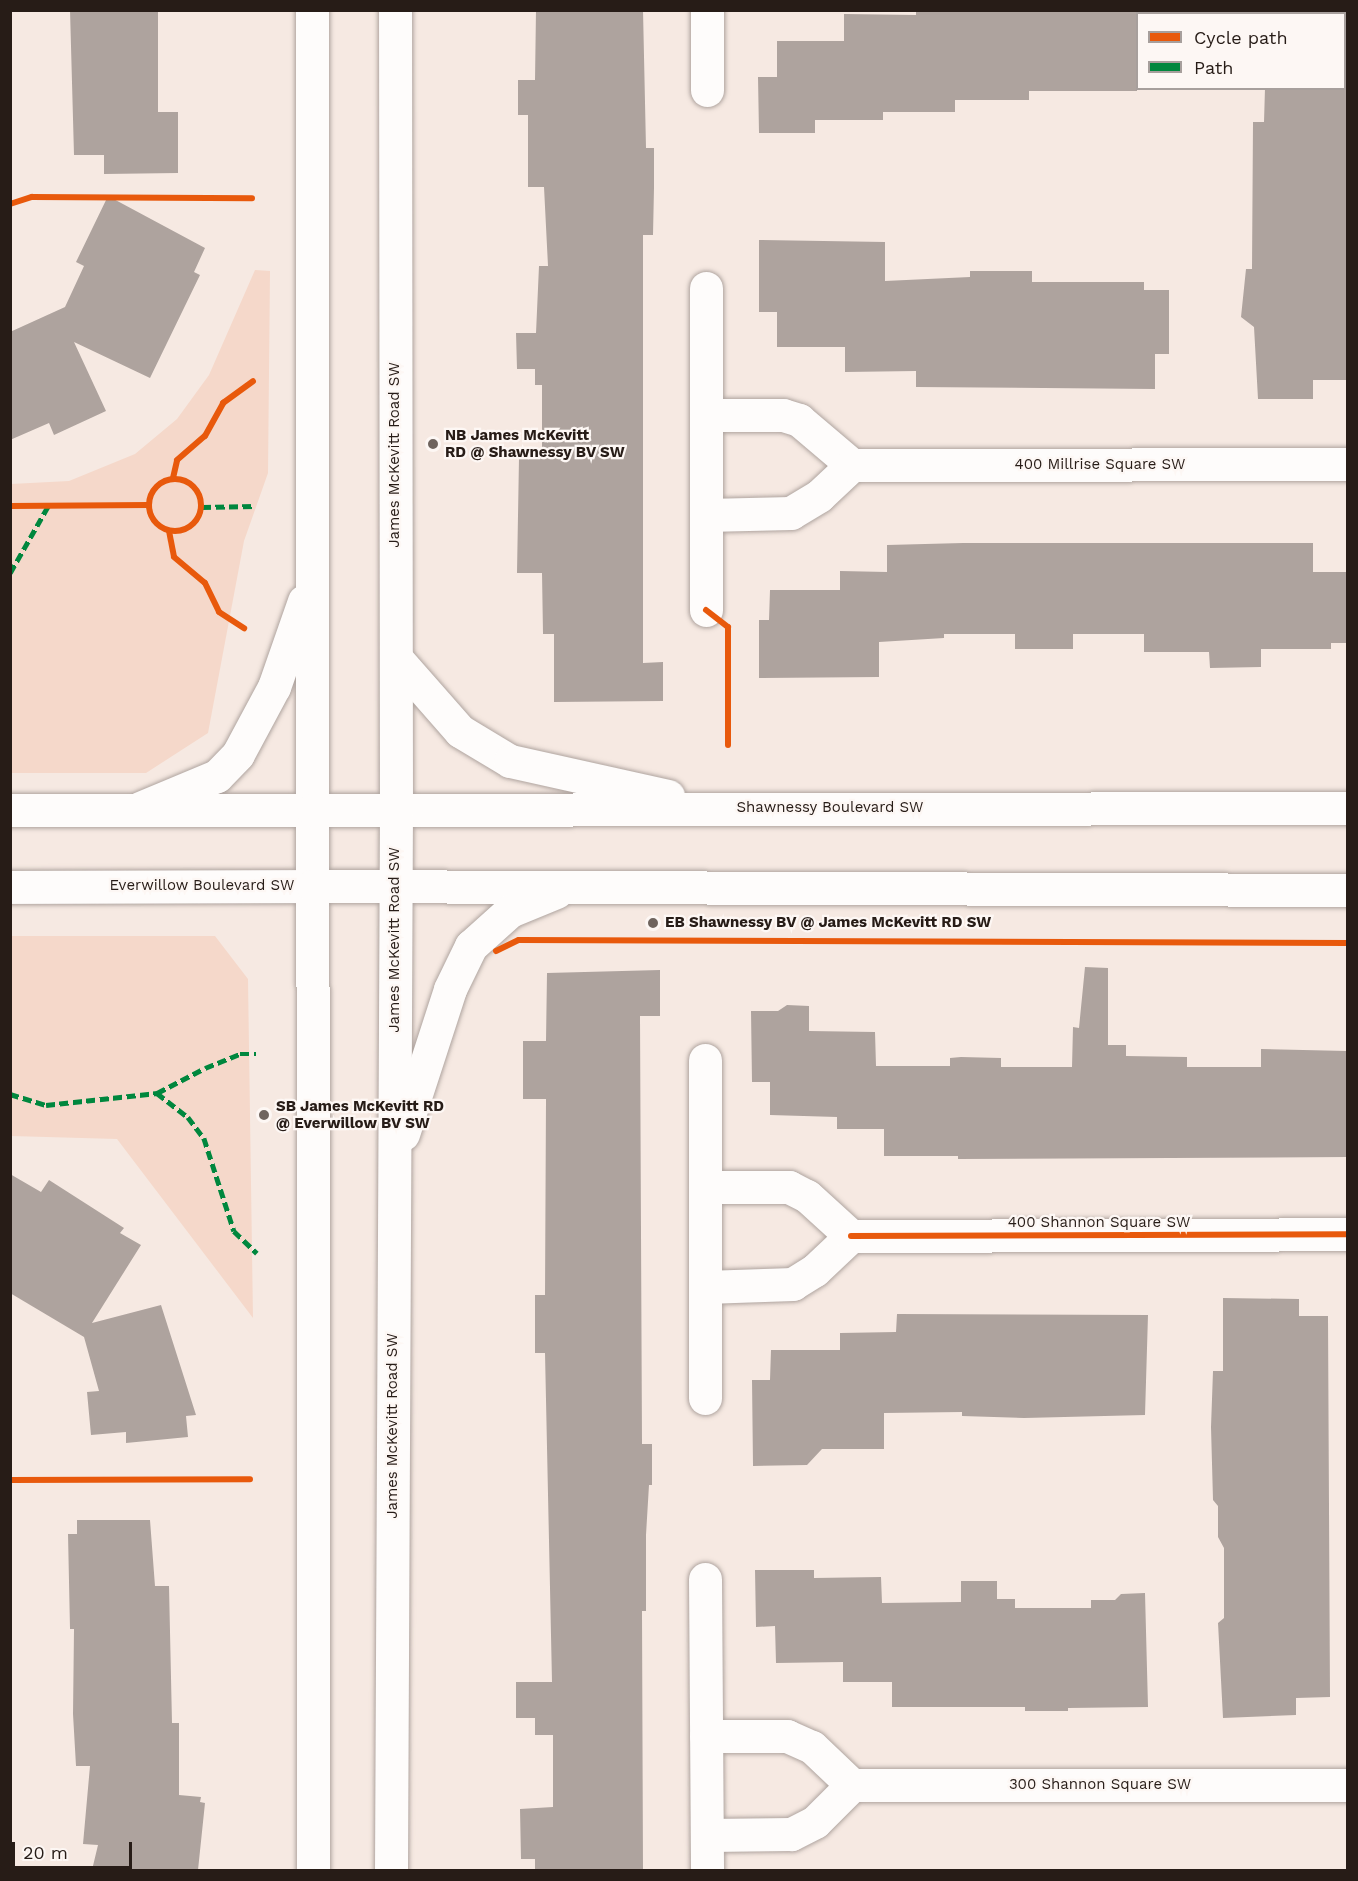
<!DOCTYPE html>
<html>
<head>
<meta charset="utf-8">
<style>
  body { margin:0 }
  #map { position:relative; width:1358px; height:1881px; overflow:hidden; background:#f6e9e2; font-family:"Work Sans",sans-serif }
  div>[style] { position:absolute }
  [style*='--x'] { left:calc(var(--x)*1px); top:calc(var(--y)*1px); width:calc(var(--w)*1px); rotate:calc(var(--a)*1deg) }
  .green>* { inset:0; background:#f5d8ca }
  .building>* { inset:0; background:#aea39e }
  .roads { filter:drop-shadow(0 0 2px #afa49f) drop-shadow(0 0 2px #afa49f) }
  .street>* { height:33px; margin:-16.5px; padding:0 16.5px; transform-origin:16.5px; border-radius:16.5px; background:#fefcfb }
  .secondary>* { height:33px; margin:-16.5px; padding:0 16.5px; transform-origin:16.5px; border-radius:16.5px; background:#fefcfb }
  .quiet>* { height:4.5px; margin-top:-2.25px; transform-origin:0; background:repeating-linear-gradient(90deg,#00873e 0 9px,transparent 0 13.5px) }
  .cycleway>* { height:6px; margin:-3px; padding:0 3px; transform-origin:3px; border-radius:3px; background:#e8590c }
  .cycleway>.ring { margin:-3px; padding:0; box-sizing:content-box; background:none; border:6px solid #e8590c; border-radius:50% }
  .dots>* { width:16px; height:16px; translate:-50% -50%; box-sizing:border-box; border:3px solid #fdf7f4; border-radius:50% }
  span { translate:-50% -50%; white-space:nowrap; text-align:center; line-height:1.15; -webkit-text-stroke:4.5px #fdf7f4; paint-order:stroke }
  .poi-label { font-size:15px; color:#271c17; font-weight:700 }
  .left { translate:0 -50%; text-align:left }
  .street-label { font-size:15px; color:#271c17 }
  .frame { position:absolute; inset:0; border:12px solid #271c17; pointer-events:none }
  .legend { position:absolute; left:1136px; top:12px; width:210px; height:78px; box-sizing:border-box; background:#fdf7f4; border:2px solid #a79f9c; margin:0; padding:8px 10px; list-style:none; font-size:18px; color:#271c17 }
  .legend li { display:flex; align-items:center; gap:12px; height:30px }
  .legend b { width:30px; border:2px solid #a79f9c }
  .scale { position:absolute; left:12px; top:1842px; width:120px; height:27px; box-sizing:border-box; border:3px solid #271c17; border-top:0; padding-left:8px; font-size:18px; line-height:21px; white-space:nowrap; color:#271c17; -webkit-text-stroke:4px #fdf7f4; paint-order:stroke }
</style>
</head>
<body>
<div id="map">
  <div class="green">
    <div style="clip-path:polygon(255px 270px,270px 271px,268px 473px,244px 541px,208px 733px,146px 773px,11px 773px,11px 484px,69px 481px,135px 454px,177px 419px,209px 375px)"></div>
    <div style="clip-path:polygon(11px 936px,215px 936px,248px 979px,253px 1318px,117px 1139px,11px 1136px)"></div>
  </div>
  <div class="building">
    <div style="clip-path:polygon(70px 10px,158px 10px,158px 112px,178px 112px,178px 173px,104px 174px,104px 155px,74px 155px)"></div>
    <div style="clip-path:polygon(536px 10px,643px 10px,646px 148px,654px 148px,654px 188px,653px 235px,643px 235px,643px 663px,663px 662px,663px 701px,554px 702px,554px 634px,543px 634px,542px 573px,517px 573px,519px 458px,542px 456px,542px 385px,535px 385px,535px 369px,517px 369px,516px 333px,536px 333px,539px 266px,548px 266px,544px 187px,528px 187px,528px 115px,518px 115px,518px 80px,535px 80px)"></div>
    <div style="clip-path:polygon(916px 10px,1137px 10px,1137px 91px,1029px 91px,1029px 100px,955px 100px,955px 112px,883px 112px,883px 120px,815px 120px,815px 133px,759px 133px,758px 77px,777px 77px,777px 41px,844px 41px,844px 14px,916px 15px)"></div>
    <div style="clip-path:polygon(1265px 88px,1347px 88px,1347px 380px,1313px 380px,1313px 399px,1258px 399px,1254px 327px,1241px 317px,1246px 269px,1252px 269px,1253px 122px,1264px 122px)"></div>
    <div style="clip-path:polygon(108px 196px,205px 248px,194px 272px,200px 275px,150px 378px,74px 342px,106px 411px,54px 435px,49px 423px,10px 440px,10px 332px,65px 307px,84px 266px,76px 262px)"></div>
    <div style="clip-path:polygon(759px 240px,885px 242px,885px 281px,970px 277px,970px 271px,1032px 271px,1032px 282px,1144px 282px,1144px 290px,1169px 290px,1169px 354px,1155px 354px,1155px 389px,916px 387px,916px 371px,845px 372px,845px 347px,777px 347px,777px 312px,759px 312px)"></div>
    <div style="clip-path:polygon(963px 543px,1313px 543px,1313px 572px,1347px 572px,1347px 643px,1331px 643px,1331px 649px,1261px 649px,1261px 667px,1210px 668px,1209px 652px,1144px 652px,1144px 634px,1073px 634px,1073px 649px,1015px 649px,1015px 634px,944px 634px,944px 638px,879px 642px,879px 677px,759px 678px,759px 620px,769px 620px,770px 590px,840px 590px,840px 571px,887px 572px,887px 545px)"></div>
    <div style="clip-path:polygon(1085px 967px,1108px 968px,1108px 1045px,1126px 1045px,1126px 1056px,1187px 1057px,1187px 1067px,1261px 1067px,1261px 1049px,1347px 1051px,1347px 1157px,958px 1159px,958px 1156px,884px 1156px,884px 1129px,837px 1129px,837px 1117px,770px 1115px,770px 1082px,752px 1082px,751px 1011px,778px 1011px,787px 1005px,809px 1006px,809px 1031px,875px 1032px,876px 1066px,950px 1066px,950px 1058px,961px 1057px,1001px 1058px,1001px 1067px,1072px 1067px,1073px 1027px,1079px 1028px)"></div>
    <div style="clip-path:polygon(660px 970px,660px 1016px,640px 1016px,642px 1444px,652px 1444px,652px 1485px,649px 1485px,646px 1535px,646px 1611px,642px 1611px,643px 1870px,535px 1870px,535px 1859px,521px 1859px,520px 1809px,553px 1807px,553px 1735px,535px 1735px,535px 1718px,516px 1718px,516px 1682px,552px 1682px,545px 1353px,535px 1353px,535px 1295px,545px 1295px,546px 1099px,523px 1099px,523px 1041px,546px 1041px,547px 973px)"></div>
    <div style="clip-path:polygon(10px 1174px,41px 1192px,49px 1180px,124px 1228px,120px 1233px,141px 1245px,92px 1323px,161px 1305px,196px 1415px,186px 1416px,188px 1437px,126px 1443px,126px 1432px,91px 1435px,87px 1392px,99px 1391px,84px 1337px,10px 1293px)"></div>
    <div style="clip-path:polygon(1223px 1298px,1299px 1299px,1299px 1316px,1328px 1316px,1330px 1697px,1296px 1698px,1296px 1715px,1223px 1718px,1218px 1623px,1224px 1618px,1224px 1548px,1218px 1537px,1218px 1506px,1213px 1500px,1211px 1427px,1213px 1371px,1223px 1371px)"></div>
    <div style="clip-path:polygon(897px 1314px,1148px 1315px,1145px 1415px,1024px 1418px,962px 1416px,962px 1412px,884px 1413px,884px 1449px,822px 1449px,807px 1465px,753px 1466px,752px 1380px,770px 1380px,771px 1350px,840px 1350px,840px 1333px,896px 1332px)"></div>
    <div style="clip-path:polygon(77px 1520px,150px 1520px,155px 1586px,169px 1586px,172px 1723px,179px 1723px,179px 1795px,201px 1797px,200px 1802px,205px 1803px,198px 1870px,92px 1870px,98px 1845px,83px 1844px,90px 1766px,76px 1766px,73px 1714px,74px 1629px,70px 1629px,68px 1534px,77px 1534px)"></div>
    <div style="clip-path:polygon(755px 1570px,814px 1570px,814px 1578px,881px 1577px,882px 1603px,961px 1602px,961px 1581px,997px 1581px,997px 1599px,1015px 1599px,1015px 1608px,1091px 1608px,1091px 1600px,1115px 1600px,1121px 1594px,1145px 1593px,1148px 1707px,1068px 1708px,1068px 1711px,1025px 1711px,1025px 1707px,892px 1707px,892px 1682px,843px 1682px,843px 1662px,776px 1663px,775px 1626px,756px 1627px)"></div>
  </div>
  <div class="roads">
    <div class="street">
      <div style="--x:707;--y:90;--w:80;--a:-90"></div>
      <div style="--x:706;--y:288;--w:322;--a:90"></div>
      <div style="--x:706;--y:415;--w:77;--a:0"></div>
      <div style="--x:783;--y:415;--w:17;--a:17"></div>
      <div style="--x:799;--y:420;--w:70;--a:40.3"></div>
      <div style="--x:852;--y:465;--w:45;--a:136.8"></div>
      <div style="--x:819;--y:496;--w:33;--a:149"></div>
      <div style="--x:791;--y:513;--w:85;--a:178.7"></div>
      <div style="--x:852;--y:465;--w:496;--a:-0.1"></div>
      <div style="--x:10;--y:810;--w:303;--a:0"></div>
      <div style="--x:10;--y:887;--w:303;--a:-0.2"></div>
      <div style="--x:705;--y:1060;--w:338;--a:90"></div>
      <div style="--x:705;--y:1187;--w:84;--a:0"></div>
      <div style="--x:789;--y:1187;--w:20;--a:27"></div>
      <div style="--x:807;--y:1196;--w:59;--a:42.3"></div>
      <div style="--x:851;--y:1236;--w:50;--a:136.6"></div>
      <div style="--x:815;--y:1270;--w:26;--a:148"></div>
      <div style="--x:793;--y:1284;--w:88;--a:178"></div>
      <div style="--x:851;--y:1236;--w:497;--a:-0.2"></div>
      <div style="--x:705;--y:1579;--w:291;--a:89.6"></div>
      <div style="--x:706;--y:1736;--w:81;--a:0"></div>
      <div style="--x:787;--y:1736;--w:27;--a:24"></div>
      <div style="--x:812;--y:1747;--w:55;--a:43.5"></div>
      <div style="--x:852;--y:1785;--w:52;--a:135"></div>
      <div style="--x:815;--y:1822;--w:27;--a:153"></div>
      <div style="--x:791;--y:1834;--w:83;--a:179.3"></div>
      <div style="--x:852;--y:1785;--w:496;--a:0"></div>
    </div>
    <div class="secondary">
      <div style="--x:312;--y:10;--w:1860;--a:89.97"></div>
      <div style="--x:396;--y:658;--w:97;--a:48.8"></div>
      <div style="--x:460;--y:731;--w:58;--a:31"></div>
      <div style="--x:510;--y:761;--w:162;--a:12.5"></div>
      <div style="--x:140;--y:808;--w:83;--a:-22.6"></div>
      <div style="--x:217;--y:776;--w:30;--a:-46"></div>
      <div style="--x:238;--y:754;--w:76;--a:-61.8"></div>
      <div style="--x:274;--y:687;--w:91;--a:-70.8"></div>
      <div style="--x:313;--y:810;--w:1035;--a:-0.11"></div>
      <div style="--x:313;--y:886;--w:1035;--a:0.22"></div>
      <div style="--x:403;--y:1134;--w:152;--a:-72"></div>
      <div style="--x:450;--y:989;--w:48;--a:-64"></div>
      <div style="--x:471;--y:946;--w:52;--a:-41.9"></div>
      <div style="--x:510;--y:911;--w:50;--a:-22.4"></div>
      <div style="--x:391;--y:1870;--w:1059;--a:-89.73"></div>
      <div style="--x:396;--y:811;--w:801;--a:-90.07"></div>
    </div>
  </div>
  <div class="quiet">
    <div style="--x:202;--y:507;--w:53;--a:-1.1"></div>
    <div style="--x:10;--y:573;--w:77;--a:-60.4"></div>
    <div style="--x:157;--y:1093;--w:39;--a:38"></div>
    <div style="--x:188;--y:1117;--w:26;--a:53"></div>
    <div style="--x:204;--y:1138;--w:98;--a:72.1"></div>
    <div style="--x:234;--y:1231;--w:32;--a:44"></div>
    <div style="--x:10;--y:1094;--w:38;--a:17"></div>
    <div style="--x:46;--y:1105;--w:112;--a:-6.2"></div>
    <div style="--x:157;--y:1093;--w:54;--a:-27.5"></div>
    <div style="--x:205;--y:1068;--w:38;--a:-22"></div>
    <div style="--x:240;--y:1054;--w:16;--a:0"></div>
  </div>
  <div class="cycleway">
    <div style="--x:10;--y:204;--w:23;--a:-18"></div>
    <div style="--x:32;--y:197;--w:220;--a:0.3"></div>
    <div style="--x:173;--y:478;--w:18;--a:-77"></div>
    <div style="--x:177;--y:460;--w:37;--a:-41"></div>
    <div style="--x:205;--y:436;--w:38;--a:-61"></div>
    <div style="--x:223;--y:403;--w:37;--a:-36"></div>
    <div class="ring" style="left:149px;top:479px;width:46px;height:46px"></div>
    <div style="--x:10;--y:506;--w:139;--a:-0.4"></div>
    <div style="--x:169;--y:531;--w:26;--a:79"></div>
    <div style="--x:174;--y:557;--w:40;--a:40"></div>
    <div style="--x:205;--y:583;--w:32;--a:64"></div>
    <div style="--x:219;--y:612;--w:30;--a:33"></div>
    <div style="--x:706;--y:610;--w:28;--a:38"></div>
    <div style="--x:728;--y:627;--w:118;--a:90"></div>
    <div style="--x:496;--y:951;--w:25;--a:-26"></div>
    <div style="--x:519;--y:940;--w:829;--a:0.21"></div>
    <div style="--x:851;--y:1236;--w:497;--a:-0.2"></div>
    <div style="--x:10;--y:1480;--w:240;--a:-0.2"></div>
  </div>
  <div class="dots">
    <div style="left:433px;top:444px;background:#6f645e"></div>
    <div style="left:653px;top:923px;background:#6f645e"></div>
    <div style="left:264px;top:1115px;background:#6f645e"></div>
  </div>
  <div class="poi-label">
    <span class="left" style="left:445px;top:444px">NB James McKevitt<br>RD @ Shawnessy BV SW</span>
    <span class="left" style="left:665px;top:923px">EB Shawnessy BV @ James McKevitt RD SW</span>
    <span class="left" style="left:276px;top:1115px">SB James McKevitt RD<br>@ Everwillow BV SW</span>
  </div>
  <div class="street-label">
    <span style="left:395px;top:455px;rotate:-90deg">James McKevitt Road SW</span>
    <span style="left:1100px;top:465px">400 Millrise Square SW</span>
    <span style="left:830px;top:808px">Shawnessy Boulevard SW</span>
    <span style="left:202px;top:886px">Everwillow Boulevard SW</span>
    <span style="left:395px;top:940px;rotate:-90deg">James McKevitt Road SW</span>
    <span style="left:1099px;top:1223px">400 Shannon Square SW</span>
    <span style="left:393px;top:1426px;rotate:-90deg">James McKevitt Road SW</span>
    <span style="left:1100px;top:1785px">300 Shannon Square SW</span>
  </div>
  <div class="frame"></div>
  <ul class="legend">
  <li><b style="height:8px;background:#e8590c"></b>Cycle path</li>
  <li><b style="height:8px;background:#00873e"></b>Path</li>
  </ul>
  <div class="scale">20 m</div>
</div>
</body>
</html>
